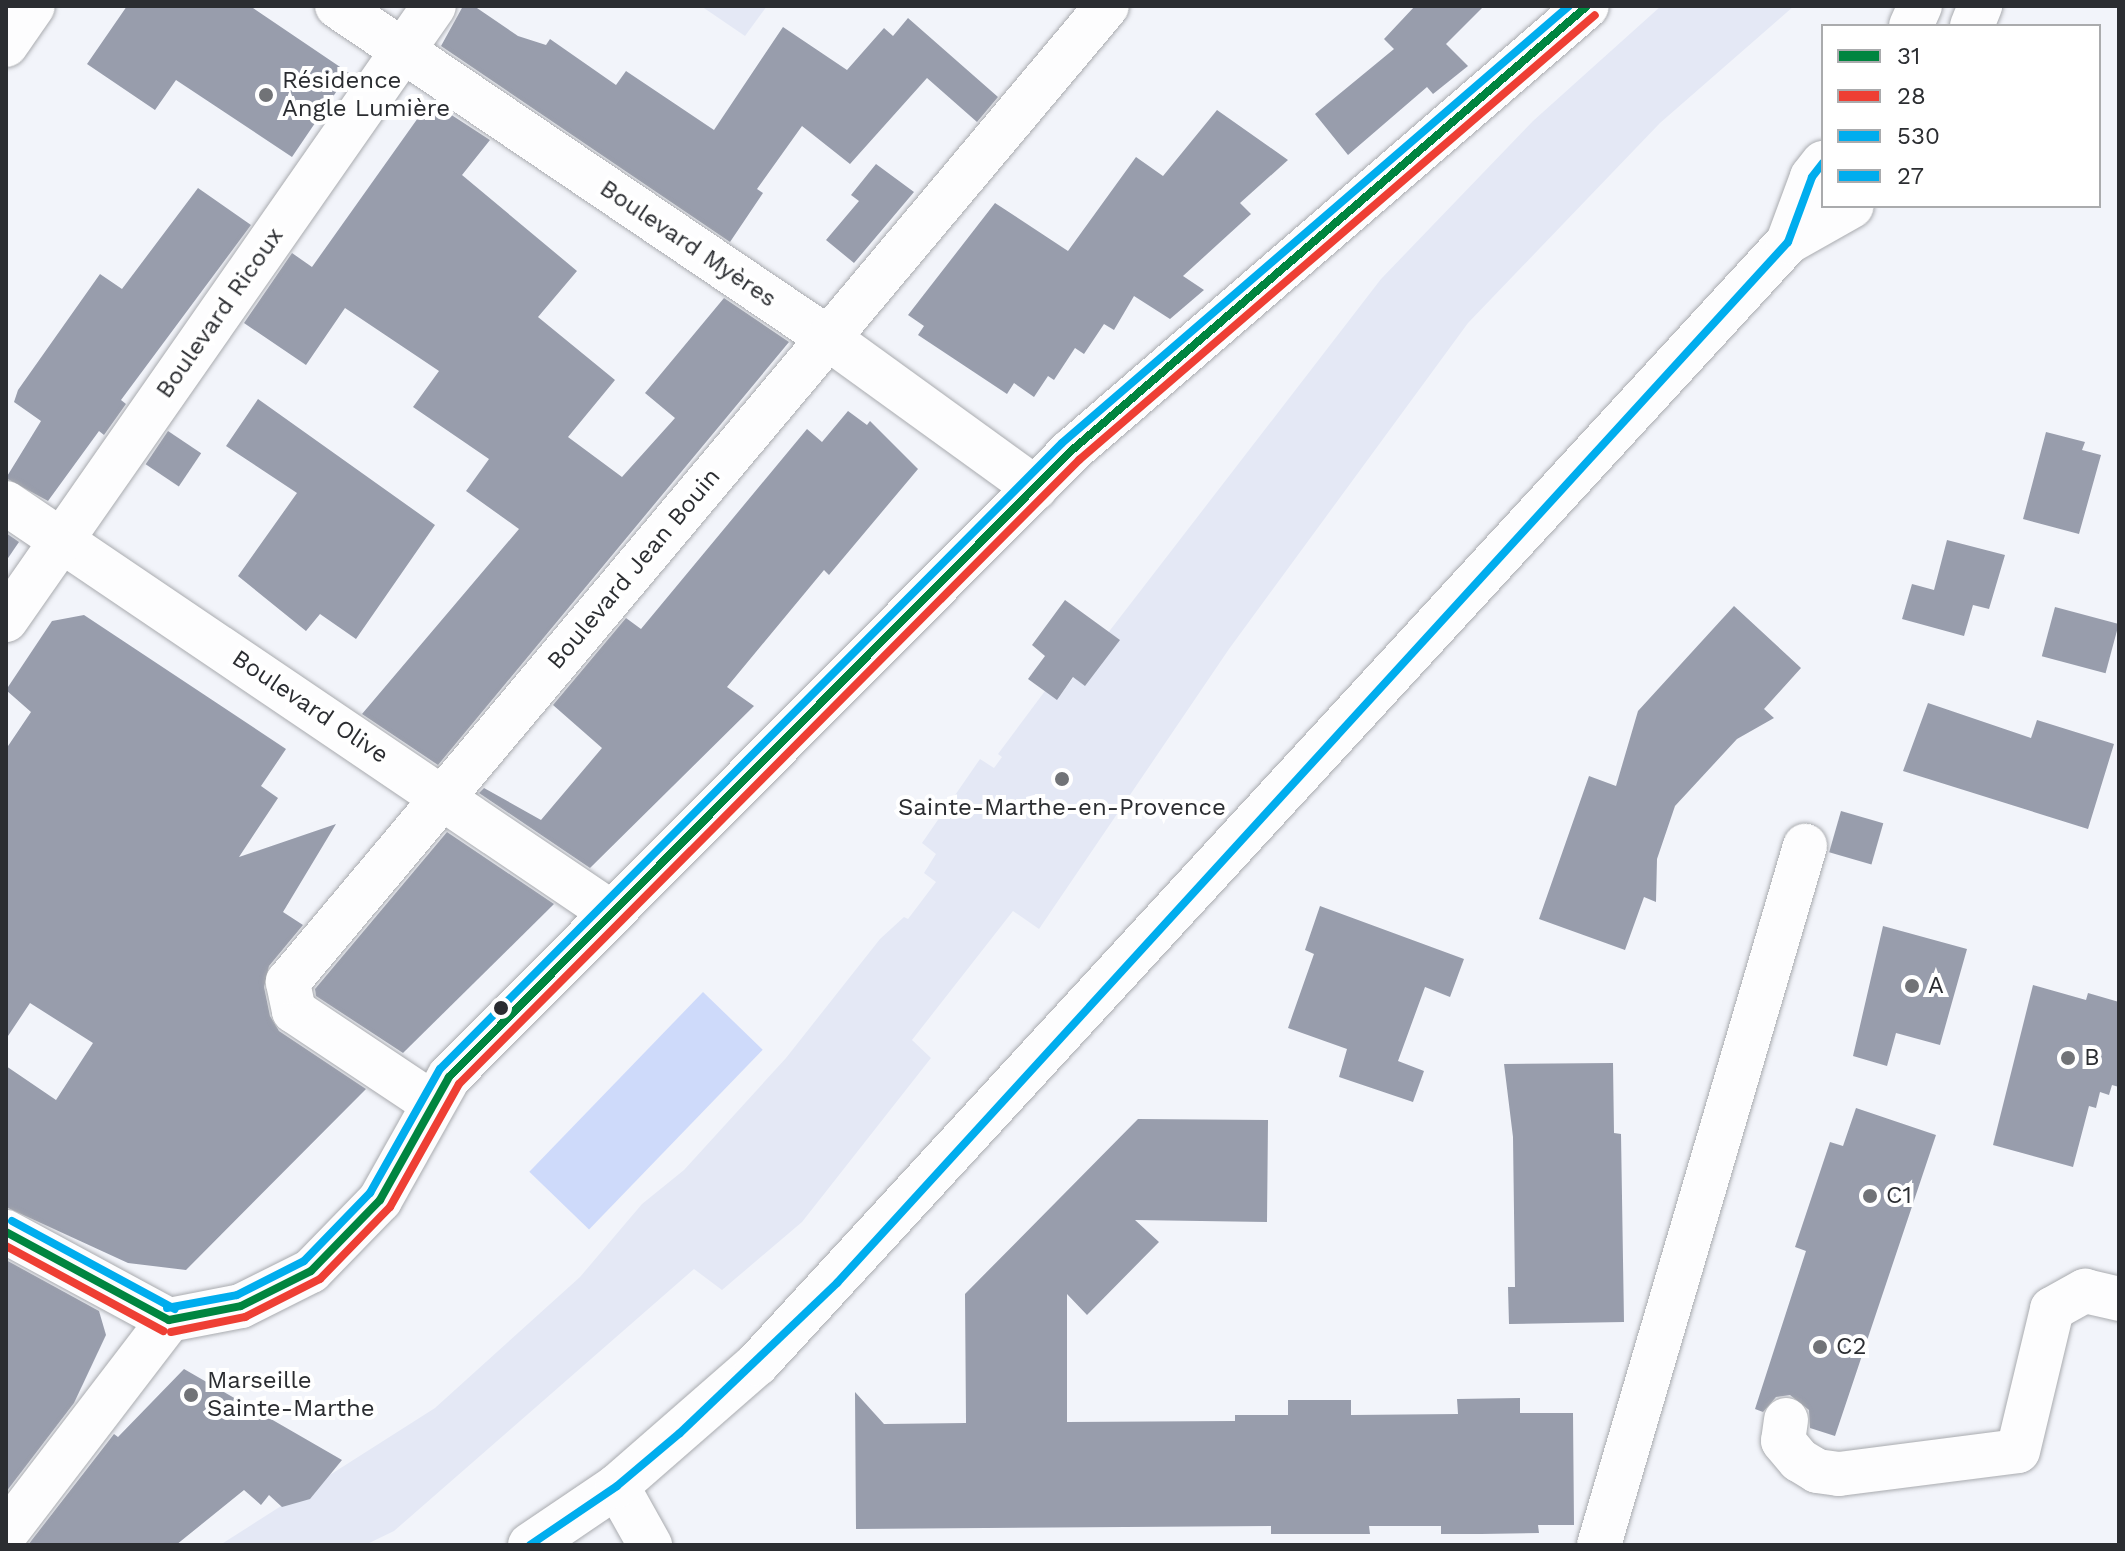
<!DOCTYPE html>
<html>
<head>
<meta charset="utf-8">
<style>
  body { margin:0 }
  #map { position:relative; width:2125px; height:1551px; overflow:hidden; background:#f2f4fa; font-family:"Work Sans",sans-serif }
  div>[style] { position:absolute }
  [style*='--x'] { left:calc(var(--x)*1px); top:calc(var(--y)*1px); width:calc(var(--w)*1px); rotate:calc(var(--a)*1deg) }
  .built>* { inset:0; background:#e4e8f5 }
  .green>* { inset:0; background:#cedafa; transform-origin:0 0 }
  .building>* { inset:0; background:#989dac; transform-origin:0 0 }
  .roads { filter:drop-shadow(0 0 2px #a9abaf) drop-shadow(0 0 2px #a9abaf) }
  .minor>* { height:44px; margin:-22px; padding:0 22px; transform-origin:22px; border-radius:22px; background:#fdfdfe }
  .major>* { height:44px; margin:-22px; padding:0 22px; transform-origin:22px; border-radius:22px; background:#fdfdfe }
  .bus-1>* { height:8px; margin:-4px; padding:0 4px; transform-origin:4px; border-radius:4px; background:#008540 }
  .bus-2>* { height:8px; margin:-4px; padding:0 4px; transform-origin:4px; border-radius:4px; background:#ee3f34 }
  .bus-3>* { height:8px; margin:-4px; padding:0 4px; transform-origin:4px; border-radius:4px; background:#00adee }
  .bus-4>* { height:8px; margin:-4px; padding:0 4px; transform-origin:4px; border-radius:4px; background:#00adee }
  .dots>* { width:22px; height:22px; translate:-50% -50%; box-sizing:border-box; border:4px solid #fff; border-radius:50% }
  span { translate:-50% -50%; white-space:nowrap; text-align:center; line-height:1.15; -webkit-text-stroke:8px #fff; paint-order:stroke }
  .poi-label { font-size:24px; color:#2b2d31 }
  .left { translate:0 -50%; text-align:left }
  .street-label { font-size:24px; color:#2b2d31 }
  .frame { position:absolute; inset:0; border:8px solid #2b2d31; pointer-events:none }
  .legend { position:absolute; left:1821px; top:24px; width:280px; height:184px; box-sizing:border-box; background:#fff; border:2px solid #aaabad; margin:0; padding:10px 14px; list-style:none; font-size:24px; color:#2b2d31 }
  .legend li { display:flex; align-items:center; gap:16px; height:40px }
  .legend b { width:40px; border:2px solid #aaabad }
</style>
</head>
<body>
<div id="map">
  <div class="built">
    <div style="clip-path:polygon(701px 6px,767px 6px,745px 36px)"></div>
    <div style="clip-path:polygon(1661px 6px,1794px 6px,1660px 123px,1468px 323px,1229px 649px,1039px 929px,1013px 911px,912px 1040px,931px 1058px,802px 1222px,722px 1290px,694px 1269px,394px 1531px,365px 1545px,220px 1545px,435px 1408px,580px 1277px,642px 1204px,684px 1170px,786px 1058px,880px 939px,904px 917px,908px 919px,936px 882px,924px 873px,936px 854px,922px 843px,980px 759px,994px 768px,1002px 757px,998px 754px,1045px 691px,1057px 699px,1381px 279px,1533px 121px)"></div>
  </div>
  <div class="green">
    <div style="left:703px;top:992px;width:83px;height:250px;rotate:44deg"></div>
  </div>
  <div class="building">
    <div style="clip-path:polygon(127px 6px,250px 6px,349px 73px,292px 157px,176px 80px,155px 110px,87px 64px)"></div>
    <div style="clip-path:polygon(463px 6px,474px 6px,518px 36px,546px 45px,550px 39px,616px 85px,626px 71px,714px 130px,783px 27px,847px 70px,884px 28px,893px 36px,908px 18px,998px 97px,977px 122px,927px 78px,850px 164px,802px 126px,757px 189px,763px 193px,730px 242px,441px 46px)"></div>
    <div style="clip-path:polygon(1415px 6px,1484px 6px,1446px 44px,1468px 66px,1433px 94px,1427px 87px,1348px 155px,1315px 114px,1394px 49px,1384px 39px)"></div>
    <div style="clip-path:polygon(430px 101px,490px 140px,462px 175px,577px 271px,538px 317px,615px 380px,568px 437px,622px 477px,675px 418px,645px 393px,724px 298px,789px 342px,438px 765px,362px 714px,519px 529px,466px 491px,489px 459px,413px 407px,439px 371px,345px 308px,306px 365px,244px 323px,292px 253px,312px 267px)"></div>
    <div style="clip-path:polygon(1217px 110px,1288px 160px,1240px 203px,1251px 214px,1183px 276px,1204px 290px,1170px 319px,1134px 296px,1114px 330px,1104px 324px,1084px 354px,1075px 348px,1054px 380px,1048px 376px,1034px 397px,1014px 383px,1007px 394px,918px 335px,924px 326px,908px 315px,995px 203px,1068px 251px,1136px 157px,1163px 176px)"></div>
    <div style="clip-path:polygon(876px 164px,914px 192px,854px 263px,826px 240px,859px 201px,851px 195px)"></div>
    <div style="clip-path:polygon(198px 188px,251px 225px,121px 400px,126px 404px,104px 435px,99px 431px,48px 501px,6px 478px,41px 421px,14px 402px,18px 390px,100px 274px,122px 289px)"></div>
    <div style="clip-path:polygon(258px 399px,435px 525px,356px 639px,320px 614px,306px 631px,238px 576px,297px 493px,226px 446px)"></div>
    <div style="clip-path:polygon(848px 411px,867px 425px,870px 421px,918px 469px,829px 575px,824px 570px,727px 687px,754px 706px,590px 868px,479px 793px,484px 788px,541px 820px,602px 748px,553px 705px,626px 618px,641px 629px,807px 429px,822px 442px)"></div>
    <div style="left:168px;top:431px;width:40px;height:40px;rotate:34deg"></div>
    <div style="clip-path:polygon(2046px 432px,2085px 442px,2082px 450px,2101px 455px,2079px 534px,2023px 519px)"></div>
    <div style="clip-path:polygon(6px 533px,19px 542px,6px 561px)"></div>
    <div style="clip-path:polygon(1947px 540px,2005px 555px,1989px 609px,1973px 605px,1964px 636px,1902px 619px,1912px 584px,1934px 590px)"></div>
    <div style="clip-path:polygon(1065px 600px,1120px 640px,1085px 686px,1073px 677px,1057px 700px,1028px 679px,1045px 656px,1032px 645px)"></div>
    <div style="clip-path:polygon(1734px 606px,1801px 668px,1764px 709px,1774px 718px,1737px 739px,1675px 806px,1657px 859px,1656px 902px,1644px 897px,1625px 950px,1539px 919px,1589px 776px,1616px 786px,1638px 711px)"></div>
    <div style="left:2055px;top:607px;width:66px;height:51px;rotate:15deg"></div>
    <div style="clip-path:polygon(84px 615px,286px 749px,261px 786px,278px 798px,239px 857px,336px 824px,283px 912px,303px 925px,269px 966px,264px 987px,270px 1016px,279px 1031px,366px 1089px,186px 1270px,128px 1263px,6px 1207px,6px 1066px,56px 1100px,93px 1043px,30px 1003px,6px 1039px,6px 749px,31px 712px,6px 690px,52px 621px)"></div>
    <div style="clip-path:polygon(1928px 703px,2031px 738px,2037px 720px,2114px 744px,2088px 829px,1903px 771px)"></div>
    <div style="left:1841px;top:811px;width:44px;height:43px;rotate:16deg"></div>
    <div style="clip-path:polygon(447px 832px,554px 904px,403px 1053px,316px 996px,315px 989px)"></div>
    <div style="clip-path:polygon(1320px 906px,1464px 959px,1450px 997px,1425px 987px,1398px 1061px,1424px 1071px,1413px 1102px,1339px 1077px,1347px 1049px,1288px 1028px,1314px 954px,1305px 950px)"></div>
    <div style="clip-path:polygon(1883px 926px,1967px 949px,1940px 1045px,1896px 1033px,1887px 1066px,1853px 1056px)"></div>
    <div style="clip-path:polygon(2033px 985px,2086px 1000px,2088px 993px,2119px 1002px,2119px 1087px,2112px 1085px,2109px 1095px,2100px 1092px,2096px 1108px,2089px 1106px,2073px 1167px,1993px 1145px)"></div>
    <div style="clip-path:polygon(1613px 1063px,1614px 1133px,1621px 1134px,1624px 1322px,1509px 1324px,1508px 1287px,1515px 1287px,1513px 1137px,1504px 1064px)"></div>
    <div style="clip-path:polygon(1856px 1108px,1936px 1135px,1835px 1436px,1810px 1428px,1809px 1410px,1790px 1395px,1776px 1397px,1763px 1412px,1755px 1409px,1806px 1251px,1795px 1247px,1830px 1142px,1843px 1146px)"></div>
    <div style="clip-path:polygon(1138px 1119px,1268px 1120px,1267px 1222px,1135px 1220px,1159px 1242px,1087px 1315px,1067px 1294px,1067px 1422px,1235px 1421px,1235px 1415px,1288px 1415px,1288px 1400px,1351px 1400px,1351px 1415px,1458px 1414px,1457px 1399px,1520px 1398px,1520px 1413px,1573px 1413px,1574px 1525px,1538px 1525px,1539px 1533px,1481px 1534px,1441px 1534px,1441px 1526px,1369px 1526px,1370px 1534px,1271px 1534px,1271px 1526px,856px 1529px,855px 1392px,884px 1424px,966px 1423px,965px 1294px)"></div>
    <div style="clip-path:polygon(6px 1260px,99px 1311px,106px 1335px,74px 1403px,6px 1492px)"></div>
    <div style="clip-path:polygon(184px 1369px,342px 1460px,310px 1499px,282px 1507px,269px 1495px,261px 1505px,244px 1490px,176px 1545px,28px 1545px,114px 1434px,118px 1437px)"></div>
  </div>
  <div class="roads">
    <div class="minor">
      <div style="--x:337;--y:6;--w:593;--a:34.07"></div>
      <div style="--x:828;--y:338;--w:256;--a:35.9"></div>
      <div style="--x:6;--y:45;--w:47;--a:-55.3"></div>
      <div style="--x:6;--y:503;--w:732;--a:34.08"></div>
      <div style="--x:6;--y:620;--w:748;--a:-55.12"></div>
      <div style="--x:432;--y:1103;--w:166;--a:-146.3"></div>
      <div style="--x:294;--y:1011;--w:30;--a:-102"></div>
      <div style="--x:288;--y:982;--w:1274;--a:-50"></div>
      <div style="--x:6;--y:1232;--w:185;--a:28.4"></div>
      <div style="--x:169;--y:1320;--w:73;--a:-11"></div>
      <div style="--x:241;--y:1306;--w:78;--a:-26.6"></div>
      <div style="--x:311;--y:1271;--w:99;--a:-45.8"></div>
      <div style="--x:380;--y:1200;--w:141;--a:-60.7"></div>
      <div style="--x:449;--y:1077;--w:882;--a:-45.18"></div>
      <div style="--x:1071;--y:451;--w:681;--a:-40.77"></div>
      <div style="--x:1786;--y:1420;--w:21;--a:98"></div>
      <div style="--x:1783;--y:1441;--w:25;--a:50"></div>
      <div style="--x:1799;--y:1460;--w:21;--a:31"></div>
      <div style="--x:1817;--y:1471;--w:22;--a:8"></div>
      <div style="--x:1839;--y:1474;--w:180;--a:-7.3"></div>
      <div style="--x:2018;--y:1451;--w:146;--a:-76.5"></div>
      <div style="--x:2052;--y:1309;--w:38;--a:-29"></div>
      <div style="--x:2085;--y:1291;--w:35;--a:13"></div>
      <div style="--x:617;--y:1486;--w:68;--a:60.8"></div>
      <div style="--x:6;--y:1533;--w:268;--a:-52.6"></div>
      <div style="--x:1599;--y:1545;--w:729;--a:-73.58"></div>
    </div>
    <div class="major">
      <div style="--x:1911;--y:26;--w:22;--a:-66"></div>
      <div style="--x:1972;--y:26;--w:22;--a:-68"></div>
      <div style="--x:1788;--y:242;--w:69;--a:-69.7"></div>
      <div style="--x:1812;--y:177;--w:18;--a:-52"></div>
      <div style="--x:530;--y:1545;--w:105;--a:-34.1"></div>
      <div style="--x:617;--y:1486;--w:186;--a:-41.1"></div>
      <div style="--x:757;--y:1364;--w:1524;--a:-47.42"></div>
      <div style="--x:1788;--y:242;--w:73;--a:-29.4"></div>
    </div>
  </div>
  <div class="bus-1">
    <div style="--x:6;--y:1232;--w:185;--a:28.4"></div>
    <div style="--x:169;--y:1320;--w:73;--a:-11"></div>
    <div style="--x:241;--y:1306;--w:78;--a:-26.6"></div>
    <div style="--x:311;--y:1271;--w:99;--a:-45.8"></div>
    <div style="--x:380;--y:1200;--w:141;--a:-60.7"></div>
    <div style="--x:449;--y:1077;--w:882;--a:-45.18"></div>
    <div style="--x:1071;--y:451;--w:681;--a:-40.77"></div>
  </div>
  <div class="bus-2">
    <div style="--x:6;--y:1246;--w:179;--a:28.4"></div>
    <div style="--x:171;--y:1332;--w:76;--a:-11.5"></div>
    <div style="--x:245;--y:1317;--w:84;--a:-26.9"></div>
    <div style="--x:320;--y:1279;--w:100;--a:-45.8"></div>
    <div style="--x:390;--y:1207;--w:141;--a:-60.7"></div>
    <div style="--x:459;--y:1084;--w:880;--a:-45.18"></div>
    <div style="--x:1079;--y:460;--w:681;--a:-40.77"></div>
  </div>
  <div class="bus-3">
    <div style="--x:12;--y:1221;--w:185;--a:28.4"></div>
    <div style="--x:167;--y:1308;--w:71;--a:-10.5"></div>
    <div style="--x:237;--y:1295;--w:75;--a:-26.9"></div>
    <div style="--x:304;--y:1261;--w:95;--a:-45.9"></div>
    <div style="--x:370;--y:1193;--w:142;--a:-60.6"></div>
    <div style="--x:440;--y:1069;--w:882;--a:-45.18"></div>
    <div style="--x:1062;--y:443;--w:669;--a:-40.76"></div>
  </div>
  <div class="bus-4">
    <div style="--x:530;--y:1545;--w:105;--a:-34.1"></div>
    <div style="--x:617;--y:1486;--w:82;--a:-40.1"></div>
    <div style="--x:680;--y:1433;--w:217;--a:-43.7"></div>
    <div style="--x:837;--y:1283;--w:1410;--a:-47.59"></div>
    <div style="--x:1788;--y:242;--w:69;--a:-69.7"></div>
    <div style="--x:1812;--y:177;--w:18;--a:-52"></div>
  </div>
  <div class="dots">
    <div style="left:266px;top:95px;background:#717377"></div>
    <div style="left:1062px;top:779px;background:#717377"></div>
    <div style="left:1912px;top:986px;background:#717377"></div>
    <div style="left:501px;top:1008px;background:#2b2d31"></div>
    <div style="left:2068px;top:1058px;background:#717377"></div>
    <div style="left:1870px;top:1196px;background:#717377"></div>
    <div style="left:1820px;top:1347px;background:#717377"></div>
    <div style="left:191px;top:1395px;background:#717377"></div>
  </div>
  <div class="poi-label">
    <span class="left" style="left:282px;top:95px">Résidence<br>Angle Lumière</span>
    <span style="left:1062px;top:808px">Sainte-Marthe-en-Provence</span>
    <span class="left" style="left:1928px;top:986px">A</span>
    <span class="left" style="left:2084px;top:1058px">B</span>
    <span class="left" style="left:1886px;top:1196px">C1</span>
    <span class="left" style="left:1836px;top:1347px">C2</span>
    <span class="left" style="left:207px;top:1395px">Marseille<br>Sainte-Marthe</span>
  </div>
  <div class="street-label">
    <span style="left:688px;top:244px;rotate:34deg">Boulevard Myères</span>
    <span style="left:220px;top:313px;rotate:-55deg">Boulevard Ricoux</span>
    <span style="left:634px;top:569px;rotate:-50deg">Boulevard Jean Bouin</span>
    <span style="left:310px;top:707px;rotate:34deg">Boulevard Olive</span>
  </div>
  <div class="frame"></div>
  <ul class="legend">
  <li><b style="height:10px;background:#008540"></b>31</li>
  <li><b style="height:10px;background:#ee3f34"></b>28</li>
  <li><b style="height:10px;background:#00adee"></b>530</li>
  <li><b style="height:10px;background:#00adee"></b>27</li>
  </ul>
</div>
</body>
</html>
